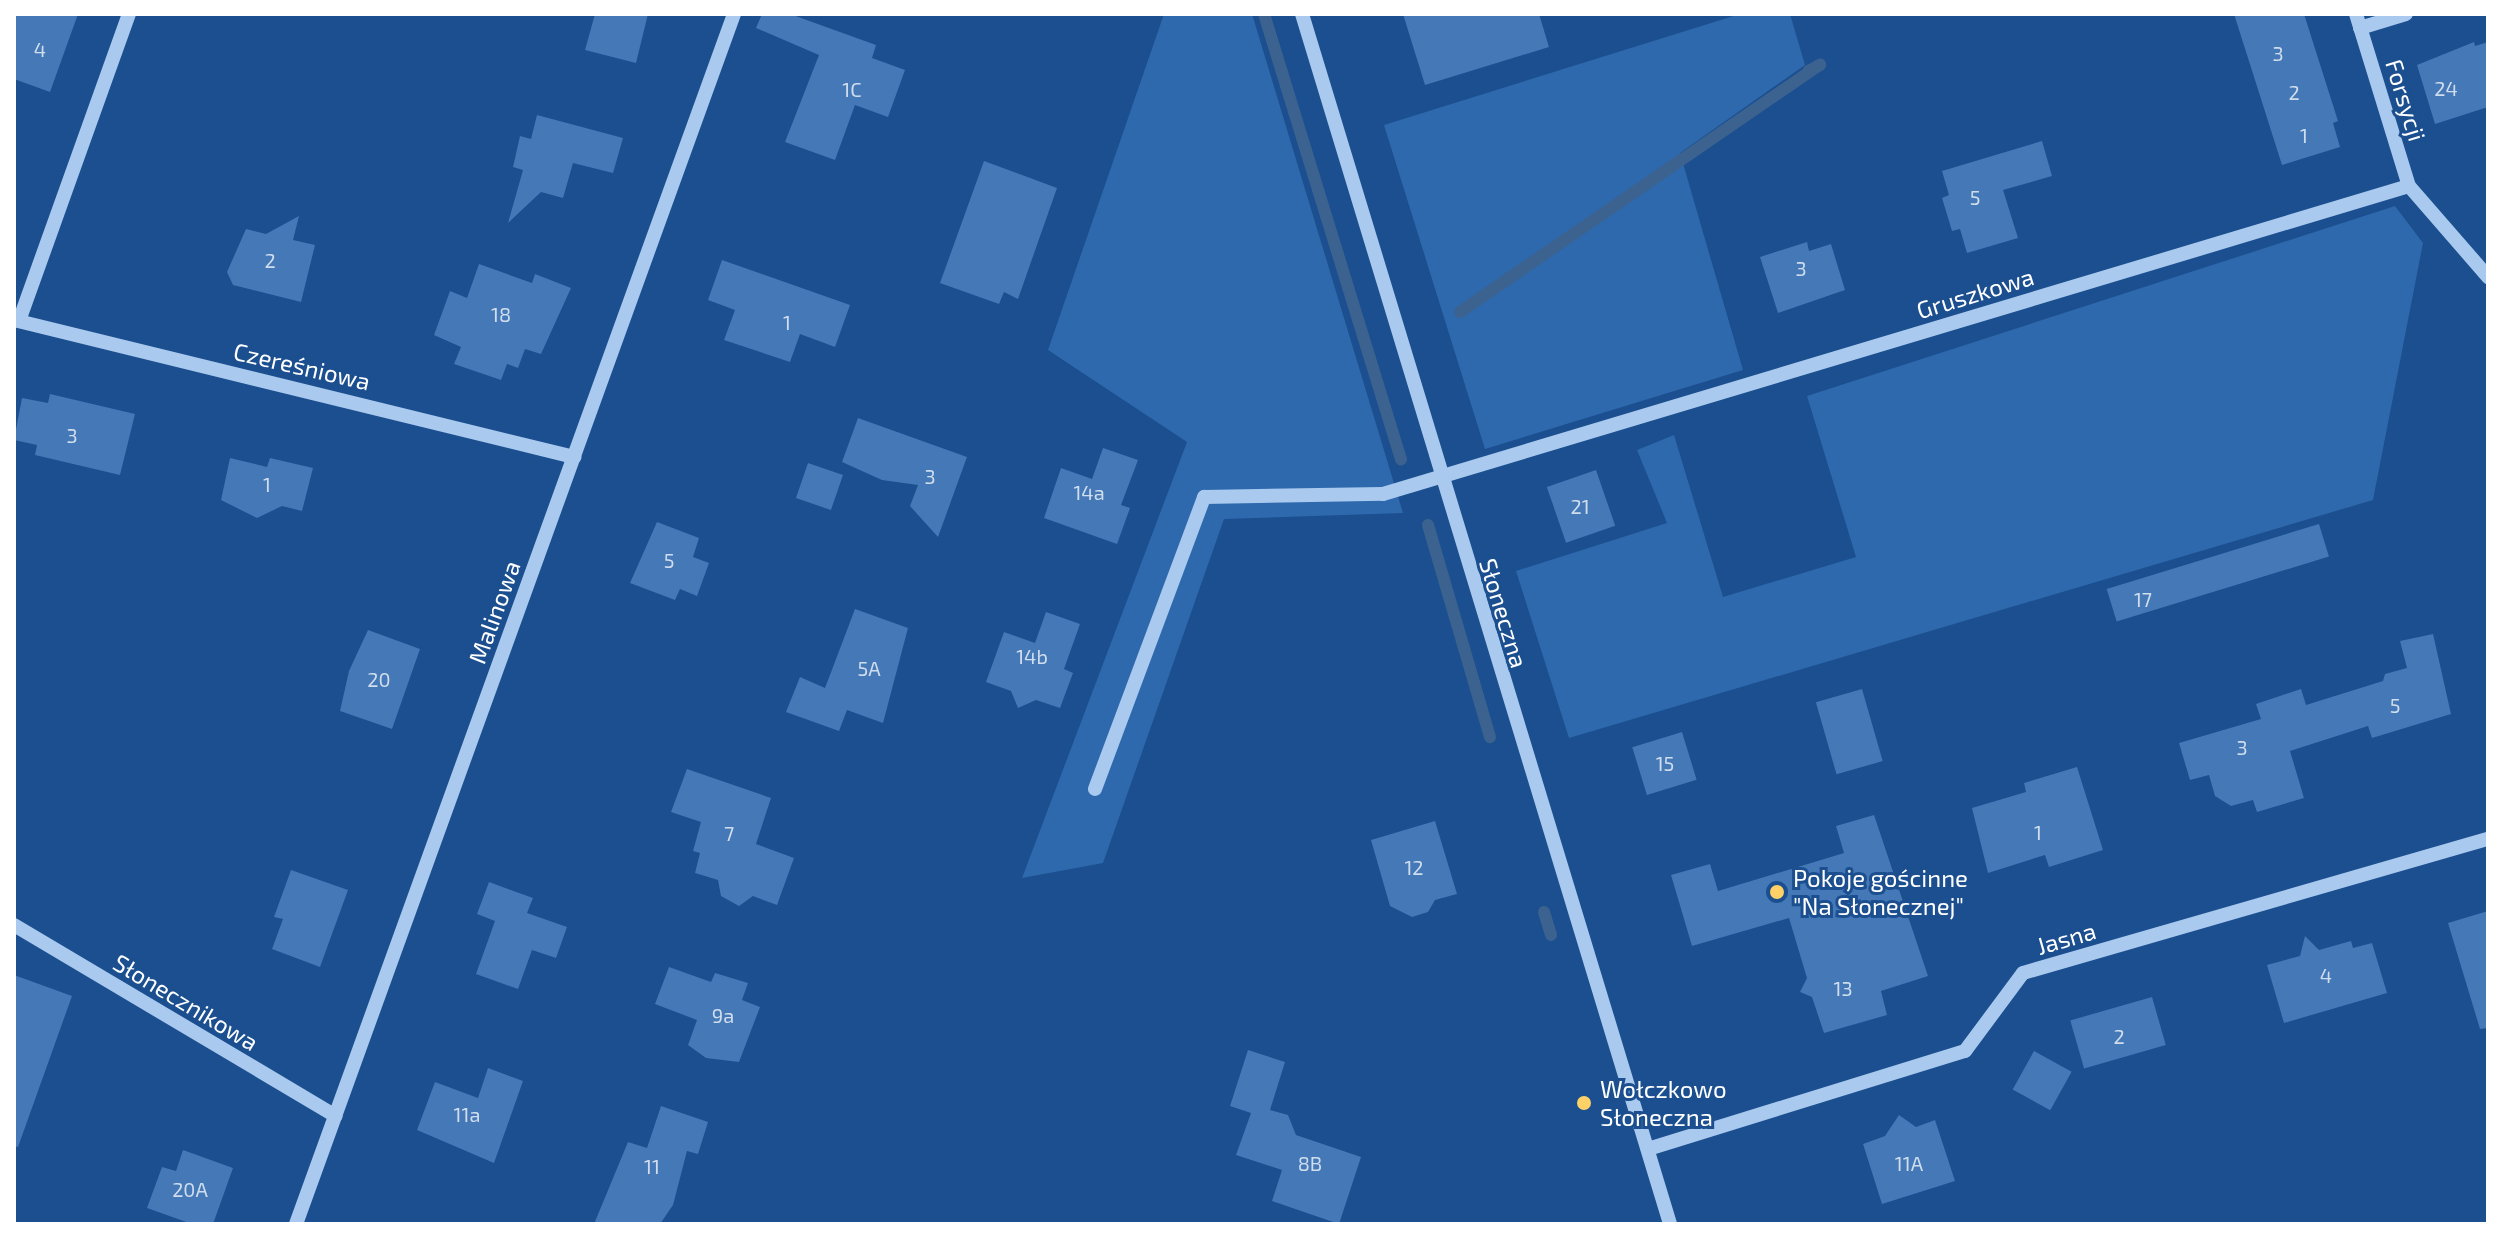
<!DOCTYPE html>
<html>
<head>
<meta charset="utf-8">
<style>
  body { margin:0 }
  #map { position:relative; width:2502px; height:1238px; overflow:hidden; background:#1b4f8f; font-family:"Exo 2",sans-serif }
  div>[style] { position:absolute }
  [style*='--x'] { left:calc(var(--x)*1px); top:calc(var(--y)*1px); width:calc(var(--w)*1px); rotate:calc(var(--a)*1deg) }
  .green>* { inset:0; background:#2e69ad }
  .stream>* { height:12px; margin:-6px; padding:0 6px; transform-origin:6px; border-radius:6px; background:#3c6290 }
  .building>* { inset:0; background:#4478b7; transform-origin:0 0 }
  .minor>* { height:14px; margin:-7px; padding:0 7px; transform-origin:7px; border-radius:7px; background:#a9c9ee }
  .dots>* { width:22px; height:22px; translate:-50% -50%; box-sizing:border-box; border:4px solid #1b4f8f; border-radius:50% }
  span { translate:-50% -50%; white-space:nowrap; text-align:center; line-height:1.15; -webkit-text-stroke:6px #1b4f8f; paint-order:stroke }
  .number-label { font-size:20px; color:#d0dded }
  .number-label span { -webkit-text-stroke-width:0 }
  .street-label { font-size:24px; color:#fff }
  .poi-label { font-size:24px; color:#fff }
  .left { translate:0 -50%; text-align:left }
  .frame { position:absolute; inset:0; border:16px solid #fff; pointer-events:none }
</style>
</head>
<body>
<div id="map">
  <div class="green">
    <div style="clip-path:polygon(1164px 14px,1252px 14px,1403px 513px,1224px 519px,1103px 863px,1022px 878px,1187px 442px,1048px 350px)"></div>
    <div style="clip-path:polygon(1740px 14px,1790px 14px,1805px 65px,1680px 153px,1743px 370px,1485px 449px,1384px 125px)"></div>
    <div style="clip-path:polygon(2395px 206px,2423px 243px,2373px 500px,1569px 738px,1516px 571px,1667px 523px,1637px 450px,1674px 435px,1723px 597px,1856px 557px,1807px 396px)"></div>
  </div>
  <div class="stream">
    <div style="--x:1264;--y:14;--w:466;--a:72.9"></div>
    <div style="--x:1460;--y:312;--w:437;--a:-34.5"></div>
    <div style="--x:1820;--y:65;--w:13;--a:153"></div>
    <div style="--x:1428;--y:525;--w:221;--a:73.7"></div>
    <div style="--x:1544;--y:912;--w:24;--a:73"></div>
  </div>
  <div class="building">
    <div style="clip-path:polygon(14px 14px,78px 14px,50px 92px,14px 79px)"></div>
    <div style="clip-path:polygon(595px 14px,648px 14px,636px 63px,585px 50px)"></div>
    <div style="clip-path:polygon(762px 14px,790px 14px,876px 45px,872px 58px,905px 70px,888px 117px,855px 105px,835px 160px,785px 142px,819px 55px,756px 28px)"></div>
    <div style="clip-path:polygon(1403px 14px,1539px 14px,1549px 47px,1425px 85px)"></div>
    <div style="clip-path:polygon(2234px 14px,2304px 14px,2338px 121px,2333px 123px,2340px 147px,2282px 165px)"></div>
    <div style="clip-path:polygon(2474px 42px,2475px 46px,2488px 42px,2488px 107px,2435px 124px,2417px 65px)"></div>
    <div style="clip-path:polygon(537px 115px,623px 138px,613px 173px,573px 163px,563px 198px,541px 192px,508px 223px,523px 170px,513px 167px,520px 136px,531px 139px)"></div>
    <div style="clip-path:polygon(2042px 141px,2052px 176px,2003px 190px,2018px 238px,1967px 253px,1960px 229px,1952px 231px,1942px 198px,1949px 195px,1942px 171px)"></div>
    <div style="clip-path:polygon(984px 161px,1057px 188px,1018px 299px,1004px 292px,999px 304px,940px 283px)"></div>
    <div style="clip-path:polygon(299px 216px,293px 240px,315px 245px,301px 302px,233px 285px,227px 272px,246px 229px,266px 234px)"></div>
    <div style="clip-path:polygon(1807px 242px,1809px 251px,1831px 244px,1845px 290px,1778px 313px,1760px 257px)"></div>
    <div style="clip-path:polygon(722px 260px,850px 305px,835px 347px,800px 334px,790px 362px,724px 340px,735px 310px,708px 300px)"></div>
    <div style="clip-path:polygon(479px 264px,532px 283px,535px 274px,571px 288px,541px 354px,525px 349px,518px 368px,507px 364px,501px 380px,454px 364px,461px 347px,434px 335px,450px 291px,467px 298px)"></div>
    <div style="clip-path:polygon(50px 394px,135px 414px,120px 475px,35px 455px,37px 445px,14px 440px,22px 398px,48px 403px)"></div>
    <div style="clip-path:polygon(858px 418px,967px 457px,938px 537px,910px 506px,918px 485px,882px 480px,842px 462px)"></div>
    <div style="clip-path:polygon(1103px 448px,1138px 460px,1121px 505px,1130px 508px,1117px 544px,1044px 518px,1061px 468px,1092px 479px)"></div>
    <div style="clip-path:polygon(230px 458px,267px 467px,270px 458px,313px 468px,302px 511px,282px 506px,257px 518px,221px 500px)"></div>
    <div style="left:808px;top:463px;width:37px;height:37px;rotate:19deg"></div>
    <div style="left:1596px;top:470px;width:59px;height:52px;rotate:71deg"></div>
    <div style="clip-path:polygon(657px 522px,699px 538px,693px 557px,709px 563px,697px 596px,680px 589px,675px 600px,630px 583px)"></div>
    <div style="left:2319px;top:524px;width:34px;height:222px;rotate:73deg"></div>
    <div style="clip-path:polygon(855px 609px,908px 628px,883px 723px,847px 710px,839px 731px,786px 712px,800px 677px,825px 688px)"></div>
    <div style="clip-path:polygon(1046px 612px,1080px 624px,1064px 669px,1073px 673px,1060px 708px,1036px 700px,1018px 708px,1011px 691px,986px 682px,1004px 632px,1035px 643px)"></div>
    <div style="clip-path:polygon(368px 630px,420px 649px,392px 729px,340px 711px,349px 671px)"></div>
    <div style="clip-path:polygon(2433px 634px,2451px 714px,2372px 738px,2368px 726px,2290px 751px,2304px 798px,2257px 812px,2253px 800px,2231px 806px,2215px 796px,2209px 775px,2190px 780px,2179px 743px,2261px 719px,2256px 704px,2301px 689px,2306px 705px,2383px 681px,2385px 674px,2407px 668px,2400px 641px)"></div>
    <div style="left:1862px;top:689px;width:75px;height:48px;rotate:74deg"></div>
    <div style="left:1682px;top:732px;width:50px;height:52px;rotate:73deg"></div>
    <div style="clip-path:polygon(2077px 767px,2103px 850px,2049px 867px,2045px 855px,1988px 873px,1972px 808px,2026px 792px,2024px 783px)"></div>
    <div style="clip-path:polygon(687px 769px,771px 798px,756px 844px,794px 858px,777px 905px,753px 896px,739px 906px,721px 896px,718px 880px,695px 873px,700px 853px,693px 851px,701px 822px,671px 812px)"></div>
    <div style="clip-path:polygon(1874px 815px,1928px 976px,1881px 991px,1887px 1015px,1824px 1033px,1812px 997px,1800px 992px,1807px 978px,1789px 918px,1692px 946px,1671px 875px,1710px 864px,1718px 891px,1844px 853px,1836px 826px)"></div>
    <div style="clip-path:polygon(1435px 821px,1457px 894px,1435px 900px,1428px 912px,1412px 917px,1390px 906px,1371px 840px)"></div>
    <div style="clip-path:polygon(291px 870px,348px 890px,320px 967px,272px 949px,283px 919px,274px 917px)"></div>
    <div style="clip-path:polygon(489px 882px,533px 898px,527px 913px,567px 927px,556px 958px,532px 950px,518px 989px,476px 974px,495px 921px,477px 914px)"></div>
    <div style="clip-path:polygon(2488px 911px,2488px 1028px,2480px 1029px,2448px 923px)"></div>
    <div style="clip-path:polygon(2305px 936px,2319px 950px,2351px 941px,2353px 948px,2372px 943px,2387px 993px,2284px 1023px,2267px 965px,2300px 956px)"></div>
    <div style="clip-path:polygon(669px 967px,711px 982px,715px 973px,748px 983px,742px 1000px,760px 1007px,739px 1062px,706px 1058px,688px 1045px,697px 1020px,655px 1004px)"></div>
    <div style="clip-path:polygon(14px 975px,72px 996px,18px 1147px,14px 1146px)"></div>
    <div style="left:2152px;top:997px;width:50px;height:85px;rotate:74deg"></div>
    <div style="clip-path:polygon(1248px 1050px,1285px 1062px,1270px 1110px,1288px 1115px,1296px 1135px,1361px 1157px,1339px 1224px,1272px 1201px,1282px 1170px,1236px 1155px,1251px 1113px,1230px 1106px)"></div>
    <div style="left:2034px;top:1051px;width:43px;height:44px;rotate:29deg"></div>
    <div style="clip-path:polygon(488px 1068px,523px 1081px,494px 1163px,417px 1130px,435px 1082px,478px 1098px)"></div>
    <div style="clip-path:polygon(661px 1106px,708px 1122px,698px 1154px,687px 1151px,673px 1205px,660px 1224px,594px 1224px,628px 1142px,647px 1148px)"></div>
    <div style="clip-path:polygon(1899px 1115px,1916px 1127px,1935px 1120px,1955px 1181px,1882px 1204px,1863px 1144px,1885px 1136px)"></div>
    <div style="clip-path:polygon(183px 1150px,233px 1168px,213px 1224px,192px 1224px,147px 1208px,162px 1167px,176px 1171px)"></div>
  </div>
  <div class="minor">
    <div style="--x:1302;--y:14;--w:1265;--a:73.08"></div>
    <div style="--x:2356;--y:14;--w:180;--a:72.9"></div>
    <div style="--x:2360;--y:28;--w:48;--a:-16.9"></div>
    <div style="--x:14;--y:320;--w:577;--a:13.75"></div>
    <div style="--x:19;--y:321;--w:326;--a:-70.3"></div>
    <div style="--x:1095;--y:789;--w:312;--a:-69.5"></div>
    <div style="--x:1204;--y:497;--w:179;--a:-1"></div>
    <div style="--x:1383;--y:494;--w:1071;--a:-16.71"></div>
    <div style="--x:2409;--y:186;--w:121;--a:49"></div>
    <div style="--x:14;--y:925;--w:374;--a:30.7"></div>
    <div style="--x:1648;--y:1149;--w:332;--a:-17.2"></div>
    <div style="--x:1965;--y:1051;--w:97;--a:-53.4"></div>
    <div style="--x:2023;--y:973;--w:484;--a:-16.1"></div>
    <div style="--x:296;--y:1224;--w:1287;--a:-70.1"></div>
  </div>
  <div class="dots">
    <div style="left:1777px;top:892px;background:#ffd166"></div>
    <div style="left:1584px;top:1103px;background:#ffd166"></div>
  </div>
  <div class="number-label">
    <span style="left:40px;top:49px">4</span>
    <span style="left:2278px;top:53px">3</span>
    <span style="left:2446px;top:88px">24</span>
    <span style="left:852px;top:89px">1C</span>
    <span style="left:2294px;top:92px">2</span>
    <span style="left:2304px;top:135px">1</span>
    <span style="left:1975px;top:197px">5</span>
    <span style="left:270px;top:260px">2</span>
    <span style="left:1801px;top:268px">3</span>
    <span style="left:501px;top:314px">18</span>
    <span style="left:787px;top:322px">1</span>
    <span style="left:72px;top:435px">3</span>
    <span style="left:930px;top:476px">3</span>
    <span style="left:267px;top:484px">1</span>
    <span style="left:1089px;top:492px">14a</span>
    <span style="left:1580px;top:506px">21</span>
    <span style="left:669px;top:560px">5</span>
    <span style="left:2143px;top:599px">17</span>
    <span style="left:1032px;top:656px">14b</span>
    <span style="left:869px;top:668px">5A</span>
    <span style="left:379px;top:679px">20</span>
    <span style="left:2395px;top:705px">5</span>
    <span style="left:2242px;top:747px">3</span>
    <span style="left:1665px;top:763px">15</span>
    <span style="left:2038px;top:832px">1</span>
    <span style="left:729px;top:833px">7</span>
    <span style="left:1414px;top:867px">12</span>
    <span style="left:2326px;top:975px">4</span>
    <span style="left:1843px;top:988px">13</span>
    <span style="left:723px;top:1015px">9a</span>
    <span style="left:2119px;top:1036px">2</span>
    <span style="left:467px;top:1114px">11a</span>
    <span style="left:1310px;top:1163px">8B</span>
    <span style="left:1909px;top:1163px">11A</span>
    <span style="left:652px;top:1166px">11</span>
    <span style="left:190px;top:1189px">20A</span>
  </div>
  <div class="street-label">
    <span style="left:2406px;top:100px;rotate:73deg">Forsycji</span>
    <span style="left:1975px;top:293px;rotate:-17deg">Gruszkowa</span>
    <span style="left:302px;top:366px;rotate:13deg">Czereśniowa</span>
    <span style="left:494px;top:612px;rotate:-70deg">Malinowa</span>
    <span style="left:1504px;top:613px;rotate:73deg">Słoneczna</span>
    <span style="left:2066px;top:938px;rotate:-16deg">Jasna</span>
    <span style="left:186px;top:1002px;rotate:31deg">Słonecznikowa</span>
  </div>
  <div class="poi-label">
    <span class="left" style="left:1793px;top:892px">Pokoje gościnne<br>"Na Słonecznej"</span>
    <span class="left" style="left:1600px;top:1103px">Wołczkowo<br>Słoneczna</span>
  </div>
  <div class="frame"></div>
</div>
</body>
</html>
